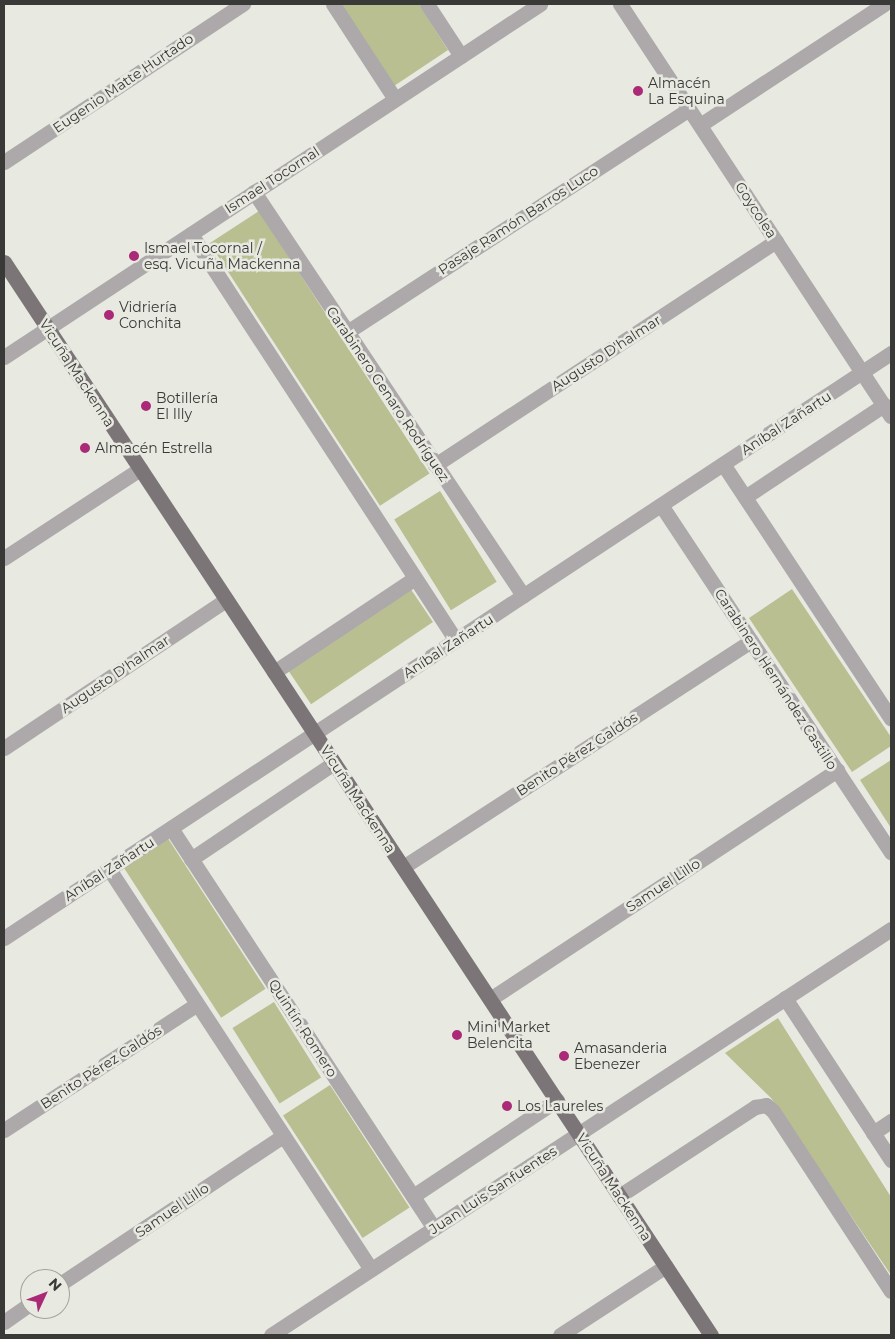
<!DOCTYPE html>
<html>
<head>
<meta charset="utf-8">
<style>
  body { margin:0 }
  #map { position:relative; width:895px; height:1339px; overflow:hidden; background:#e8e9e1; font-family:Montserrat,sans-serif }
  div>[style] { position:absolute }
  [style*='--x'] { left:calc(var(--x)*1px); top:calc(var(--y)*1px); width:calc(var(--w)*1px); rotate:calc(var(--a)*1deg) }
  .green>* { inset:0; background:#b9bf91; transform-origin:0 0 }
  .minor>* { height:15px; margin:-7.5px; padding:0 7.5px; transform-origin:7.5px; border-radius:7.5px; background:#ada9ab }
  .major>* { height:15px; margin:-7.5px; padding:0 7.5px; transform-origin:7.5px; border-radius:7.5px; background:#7c7578 }
  .dots>* { width:14px; height:14px; translate:-50% -50%; box-sizing:border-box; border:2px solid #e8e9e1; border-radius:50% }
  span { translate:-50% -50%; white-space:nowrap; text-align:center; line-height:1.15; -webkit-text-stroke:5px #e8e9e1; paint-order:stroke }
  .street-label { font-size:14px; color:#393a37 }
  .poi-label { font-size:14px; color:#393a37 }
  .left { translate:0 -50%; text-align:left }
  .frame { position:absolute; inset:0; border:5px solid #393a37; pointer-events:none }
  .north { position:absolute; left:20px; top:1269px; width:50px; height:50px; box-sizing:border-box; background:#e8e9e1; border:1px solid #a2a39d; border-radius:50%; rotate:47deg; font-size:14px; font-weight:700; line-height:20px; text-align:center; color:#393a37 }
  .north::after { content:''; display:block; margin:auto; width:18px; height:22px; background:#aa2a77; clip-path:polygon(50% 0,100% 100%,50% 72%,0 100%) }
</style>
</head>
<body>
<div id="map">
  <div class="green">
    <div style="clip-path:polygon(340px 4px,419px 4px,448px 50px,394px 86px)"></div>
    <div style="left:259px;top:211px;width:313px;height:59px;rotate:57deg"></div>
    <div style="left:440px;top:491px;width:107px;height:54px;rotate:58deg"></div>
    <div style="left:410px;top:588px;width:41px;height:147px;rotate:56deg"></div>
    <div style="clip-path:polygon(792px 589px,891px 737px,891px 746px,852px 772px,749px 618px)"></div>
    <div style="clip-path:polygon(891px 760px,891px 828px,860px 780px)"></div>
    <div style="left:167px;top:837px;width:181px;height:53px;rotate:57deg"></div>
    <div style="left:274px;top:1002px;width:89px;height:49px;rotate:58deg"></div>
    <div style="clip-path:polygon(778px 1018px,891px 1197px,891px 1275px,771px 1098px,725px 1053px)"></div>
    <div style="left:330px;top:1085px;width:146px;height:56px;rotate:57deg"></div>
  </div>
  <div class="minor">
    <div style="--x:333;--y:4;--w:113;--a:56.9"></div>
    <div style="--x:427;--y:4;--w:62;--a:56.8"></div>
    <div style="--x:620;--y:4;--w:493;--a:56.7"></div>
    <div style="--x:700;--y:125;--w:220;--a:-33.3"></div>
    <div style="--x:4;--y:162;--w:287;--a:-33.5"></div>
    <div style="--x:254;--y:192;--w:485;--a:56.3"></div>
    <div style="--x:191;--y:234;--w:485;--a:56.9"></div>
    <div style="--x:347;--y:332;--w:408;--a:-33.1"></div>
    <div style="--x:4;--y:357;--w:642;--a:-33.37"></div>
    <div style="--x:723;--y:464;--w:305;--a:56.6"></div>
    <div style="--x:435;--y:465;--w:408;--a:-33.3"></div>
    <div style="--x:745;--y:497;--w:167;--a:-33.5"></div>
    <div style="--x:661;--y:505;--w:417;--a:56.5"></div>
    <div style="--x:4;--y:558;--w:163;--a:-33.2"></div>
    <div style="--x:274;--y:672;--w:169;--a:-33.7"></div>
    <div style="--x:4;--y:748;--w:267;--a:-33.7"></div>
    <div style="--x:171;--y:828;--w:479;--a:56.7"></div>
    <div style="--x:191;--y:859;--w:172;--a:-33.9"></div>
    <div style="--x:403;--y:867;--w:415;--a:-33"></div>
    <div style="--x:109;--y:869;--w:478;--a:56.8"></div>
    <div style="--x:4;--y:938;--w:1063;--a:-33.41"></div>
    <div style="--x:785;--y:998;--w:194;--a:56.8"></div>
    <div style="--x:490;--y:999;--w:416;--a:-33.4"></div>
    <div style="--x:4;--y:1130;--w:230;--a:-33.1"></div>
    <div style="--x:873;--y:1133;--w:22;--a:-34"></div>
    <div style="--x:413;--y:1196;--w:173;--a:-33.7"></div>
    <div style="--x:619;--y:1196;--w:163;--a:-33.2"></div>
    <div style="--x:755;--y:1107;--w:11;--a:-10"></div>
    <div style="--x:766;--y:1105;--w:9;--a:41"></div>
    <div style="--x:773;--y:1111;--w:215;--a:56.8"></div>
    <div style="--x:60;--y:1284;--w:268;--a:-33.6"></div>
    <div style="--x:4;--y:1322;--w:32;--a:-35"></div>
    <div style="--x:271;--y:1335;--w:741;--a:-33.22"></div>
    <div style="--x:560;--y:1335;--w:126;--a:-33.1"></div>
  </div>
  <div class="major">
    <div style="--x:4;--y:262;--w:1285;--a:56.62"></div>
  </div>
  <div class="dots">
    <div style="left:638px;top:91px;background:#aa2a77"></div>
    <div style="left:134px;top:256px;background:#aa2a77"></div>
    <div style="left:109px;top:315px;background:#aa2a77"></div>
    <div style="left:146px;top:406px;background:#aa2a77"></div>
    <div style="left:85px;top:448px;background:#aa2a77"></div>
    <div style="left:457px;top:1035px;background:#aa2a77"></div>
    <div style="left:564px;top:1056px;background:#aa2a77"></div>
    <div style="left:507px;top:1106px;background:#aa2a77"></div>
  </div>
  <div class="street-label">
    <span style="left:123px;top:83px;rotate:-34deg">Eugenio Matte Hurtado</span>
    <span style="left:272px;top:180px;rotate:-33deg">Ismael Tocornal</span>
    <span style="left:756px;top:210px;rotate:57deg">Goycolea</span>
    <span style="left:518px;top:220px;rotate:-33deg">Pasaje Ramón Barros Luco</span>
    <span style="left:606px;top:353px;rotate:-33deg">Augusto D'halmar</span>
    <span style="left:77px;top:373px;rotate:57deg">Vicuña Mackenna</span>
    <span style="left:388px;top:394px;rotate:56deg">Carabinero Genaro Rodríguez</span>
    <span style="left:786px;top:423px;rotate:-33deg">Aníbal Zañartu</span>
    <span style="left:448px;top:646px;rotate:-33deg">Aníbal Zañartu</span>
    <span style="left:115px;top:674px;rotate:-34deg">Augusto D'halmar</span>
    <span style="left:776px;top:679px;rotate:57deg">Carabinero Hernández Castillo</span>
    <span style="left:577px;top:754px;rotate:-33deg">Benito Pérez Galdós</span>
    <span style="left:358px;top:799px;rotate:57deg">Vicuña Mackenna</span>
    <span style="left:109px;top:869px;rotate:-33deg">Aníbal Zañartu</span>
    <span style="left:663px;top:885px;rotate:-33deg">Samuel Lillo</span>
    <span style="left:303px;top:1028px;rotate:57deg">Quintín Romero</span>
    <span style="left:101px;top:1067px;rotate:-33deg">Benito Pérez Galdós</span>
    <span style="left:614px;top:1187px;rotate:57deg">Vicuña Mackenna</span>
    <span style="left:493px;top:1190px;rotate:-33deg">Juan Luis Sanfuentes</span>
    <span style="left:172px;top:1210px;rotate:-34deg">Samuel Lillo</span>
  </div>
  <div class="poi-label">
    <span class="left" style="left:648px;top:91px">Almacén<br>La Esquina</span>
    <span class="left" style="left:144px;top:256px">Ismael Tocornal /<br>esq. Vicuña Mackenna</span>
    <span class="left" style="left:119px;top:315px">Vidriería<br>Conchita</span>
    <span class="left" style="left:156px;top:406px">Botillería<br>El Illy</span>
    <span class="left" style="left:95px;top:448px">Almacén Estrella</span>
    <span class="left" style="left:467px;top:1035px">Mini Market<br>Belencita</span>
    <span class="left" style="left:574px;top:1056px">Amasanderia<br>Ebenezer</span>
    <span class="left" style="left:517px;top:1106px">Los Laureles</span>
  </div>
  <div class="frame"></div>
  <div class="north">N</div>
</div>
</body>
</html>
